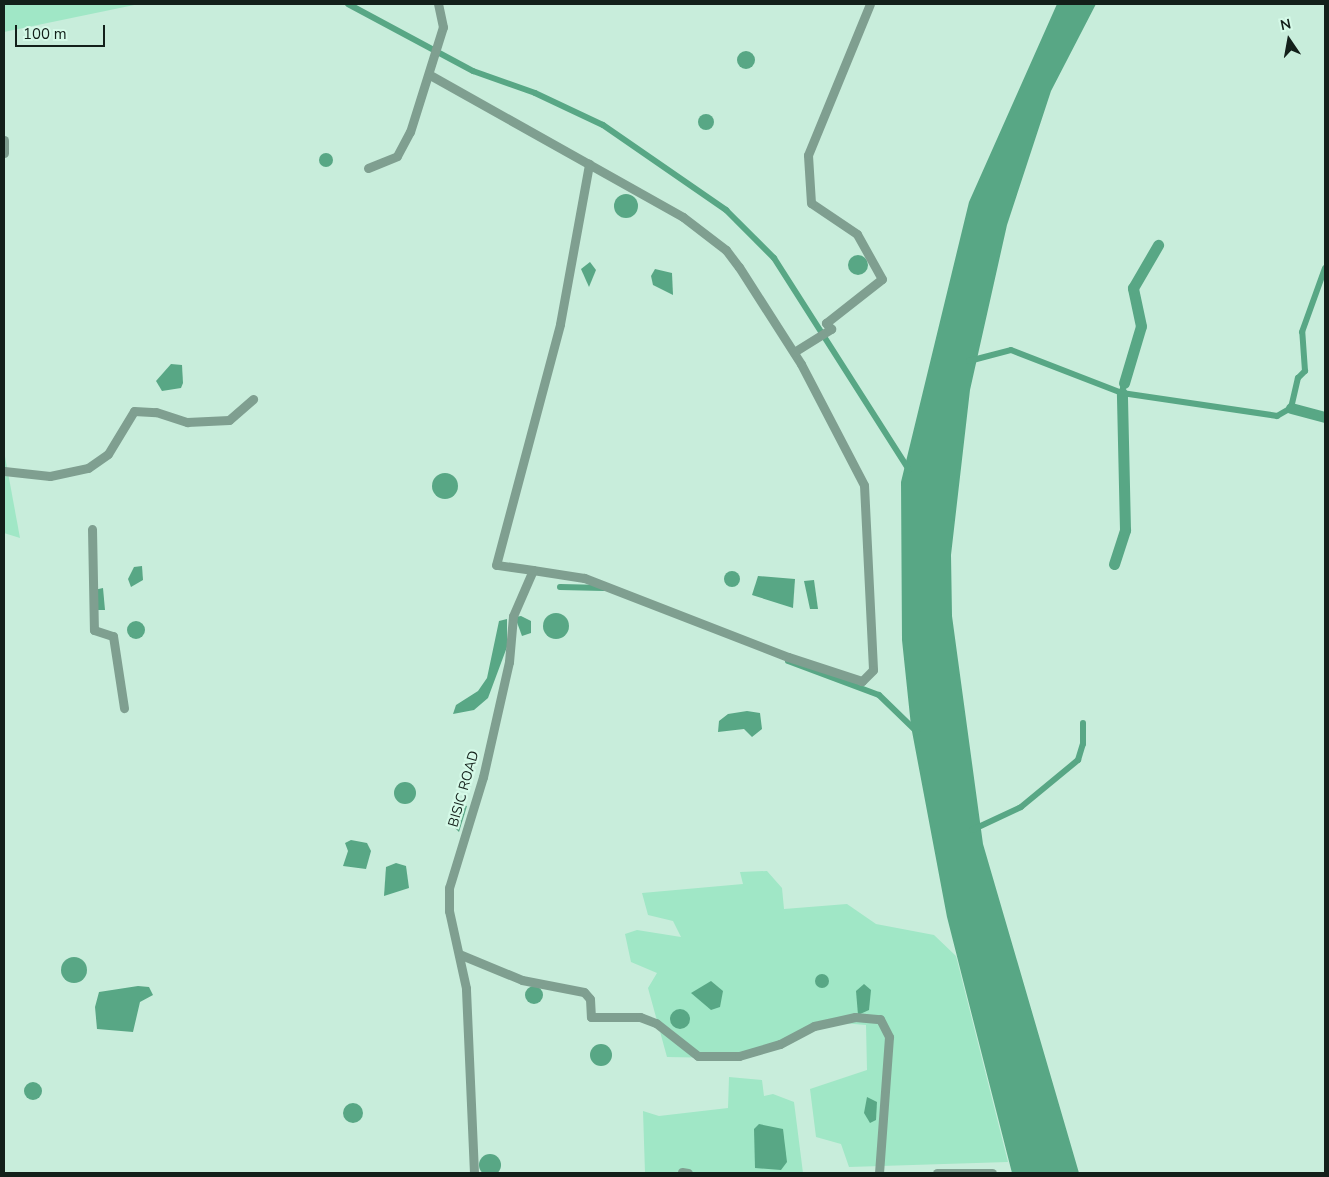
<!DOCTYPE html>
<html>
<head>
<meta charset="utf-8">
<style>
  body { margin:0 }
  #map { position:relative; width:1329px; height:1177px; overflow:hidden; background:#c8eddb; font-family:"Nunito Sans",sans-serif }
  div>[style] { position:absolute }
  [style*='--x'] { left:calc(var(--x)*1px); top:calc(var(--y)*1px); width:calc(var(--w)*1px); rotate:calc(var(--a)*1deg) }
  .green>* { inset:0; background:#a0e7c6 }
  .water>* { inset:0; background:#58a785 }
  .round { border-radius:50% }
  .canal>* { height:6px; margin:-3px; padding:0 3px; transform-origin:3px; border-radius:3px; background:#58a785 }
  .river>* { height:11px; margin:-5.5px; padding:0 5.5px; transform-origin:5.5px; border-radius:5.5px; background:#58a785 }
  .minor>* { height:9px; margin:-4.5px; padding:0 4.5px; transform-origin:4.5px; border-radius:4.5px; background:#7f9f90 }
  span { translate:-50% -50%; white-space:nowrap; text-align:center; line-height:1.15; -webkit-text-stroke:4.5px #d5fae8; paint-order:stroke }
  .street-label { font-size:14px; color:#13201a }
  .frame { position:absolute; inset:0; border:5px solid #13201a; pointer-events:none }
  .north { position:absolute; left:1264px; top:15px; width:50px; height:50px; -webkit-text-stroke:4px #d5fae8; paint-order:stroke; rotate:348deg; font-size:14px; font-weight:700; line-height:20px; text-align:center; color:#13201a }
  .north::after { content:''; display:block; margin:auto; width:18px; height:22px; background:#13201a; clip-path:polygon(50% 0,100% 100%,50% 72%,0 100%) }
  .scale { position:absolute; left:15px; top:25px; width:90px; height:22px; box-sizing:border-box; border:2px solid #13201a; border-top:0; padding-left:6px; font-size:15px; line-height:18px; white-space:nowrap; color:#13201a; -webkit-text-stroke:4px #d5fae8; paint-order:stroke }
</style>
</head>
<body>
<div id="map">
  <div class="green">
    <div style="clip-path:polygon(4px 4px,139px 4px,4px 32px)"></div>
    <div style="clip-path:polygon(4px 451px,20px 538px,4px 533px)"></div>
    <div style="clip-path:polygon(767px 871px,782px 888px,784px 909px,847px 904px,876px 924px,934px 935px,956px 956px,1008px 1162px,849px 1167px,841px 1144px,816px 1137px,810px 1089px,867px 1070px,866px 1025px,819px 1021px,769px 1047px,721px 1058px,667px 1057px,648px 988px,657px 973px,631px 962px,625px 934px,637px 930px,681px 937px,673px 921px,648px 915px,642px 893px,743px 884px,740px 872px)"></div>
    <div style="clip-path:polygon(729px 1077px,762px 1080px,764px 1096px,773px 1094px,794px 1102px,803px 1173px,645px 1173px,643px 1111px,659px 1116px,728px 1108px)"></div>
  </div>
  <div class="water">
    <div style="clip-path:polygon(1057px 4px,1096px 4px,1051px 91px,1007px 225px,970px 390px,951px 555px,952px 616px,983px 844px,1079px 1173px,1012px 1173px,947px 917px,911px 726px,902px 640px,901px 482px,969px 202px)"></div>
    <div class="round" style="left:737px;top:51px;width:18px;height:18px"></div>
    <div class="round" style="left:698px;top:114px;width:16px;height:16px"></div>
    <div class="round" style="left:319px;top:153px;width:14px;height:14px"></div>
    <div class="round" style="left:614px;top:194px;width:24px;height:24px"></div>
    <div class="round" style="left:848px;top:255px;width:20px;height:20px"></div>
    <div style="clip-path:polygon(590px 262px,596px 270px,589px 287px,581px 269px)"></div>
    <div style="clip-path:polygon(655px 269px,672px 273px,673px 295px,653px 285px,651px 276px)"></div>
    <div style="clip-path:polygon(171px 364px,182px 365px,183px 383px,181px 388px,162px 391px,156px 381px)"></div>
    <div class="round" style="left:432px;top:473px;width:26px;height:26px"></div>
    <div style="clip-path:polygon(142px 566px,143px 580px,131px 587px,128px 579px,134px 567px)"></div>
    <div class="round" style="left:724px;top:571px;width:16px;height:16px"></div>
    <div style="clip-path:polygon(758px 576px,795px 579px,793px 608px,752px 595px)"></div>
    <div style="clip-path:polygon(814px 580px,818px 609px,810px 609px,804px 581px)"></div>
    <div style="clip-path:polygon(103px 588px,105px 610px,97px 610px,94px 590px)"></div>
    <div class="round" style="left:543px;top:613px;width:26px;height:26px"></div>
    <div style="clip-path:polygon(521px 616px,531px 621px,531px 633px,522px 636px,515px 617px)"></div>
    <div style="clip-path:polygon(507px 619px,507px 647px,488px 698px,474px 710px,453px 714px,456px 705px,478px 691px,487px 678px,499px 621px)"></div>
    <div class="round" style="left:127px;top:621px;width:18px;height:18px"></div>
    <div style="clip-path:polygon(747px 711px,760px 713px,762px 729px,752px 737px,744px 729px,718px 732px,719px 721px,728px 714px)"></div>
    <div class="round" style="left:394px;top:782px;width:22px;height:22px"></div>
    <div style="clip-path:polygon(459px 804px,467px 806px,459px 832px,454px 827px)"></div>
    <div style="clip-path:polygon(351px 840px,367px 843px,371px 851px,366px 869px,343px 866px,348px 851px,345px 843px)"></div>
    <div style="clip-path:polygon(396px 863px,406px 866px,409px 888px,384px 896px,386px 867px)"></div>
    <div class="round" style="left:61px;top:957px;width:26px;height:26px"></div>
    <div class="round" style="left:815px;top:974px;width:14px;height:14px"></div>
    <div style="clip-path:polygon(711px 981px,723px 991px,720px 1007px,711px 1010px,691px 993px)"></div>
    <div style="clip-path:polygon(864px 984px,871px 990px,869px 1010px,858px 1015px,856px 991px)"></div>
    <div style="clip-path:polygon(138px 986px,149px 987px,153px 995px,140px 1002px,133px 1032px,97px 1029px,95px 1007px,99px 992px)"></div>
    <div class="round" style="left:525px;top:986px;width:18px;height:18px"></div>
    <div class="round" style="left:670px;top:1009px;width:20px;height:20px"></div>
    <div class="round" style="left:590px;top:1044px;width:22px;height:22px"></div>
    <div class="round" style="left:24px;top:1082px;width:18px;height:18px"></div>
    <div style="clip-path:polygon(867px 1097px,877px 1102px,876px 1120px,870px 1123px,864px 1113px)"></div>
    <div class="round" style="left:343px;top:1103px;width:20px;height:20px"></div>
    <div style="clip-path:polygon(759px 1124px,783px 1129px,787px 1162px,781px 1170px,755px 1168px,754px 1129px)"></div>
    <div class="round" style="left:479px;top:1154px;width:22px;height:22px"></div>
  </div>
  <div class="canal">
    <div style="--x:348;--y:4;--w:142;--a:28.2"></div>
    <div style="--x:473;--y:71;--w:66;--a:19.5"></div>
    <div style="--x:535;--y:93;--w:75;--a:25.2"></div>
    <div style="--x:603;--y:125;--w:150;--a:34.6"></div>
    <div style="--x:726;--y:210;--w:68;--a:45"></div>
    <div style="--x:774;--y:258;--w:251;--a:57.5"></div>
    <div style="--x:969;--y:361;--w:43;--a:-14.7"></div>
    <div style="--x:1011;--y:350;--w:119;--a:21.2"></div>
    <div style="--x:1122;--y:393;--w:10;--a:-79"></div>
    <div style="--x:1122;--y:393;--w:157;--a:8.4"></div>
    <div style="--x:1277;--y:416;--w:16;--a:-30"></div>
    <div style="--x:1291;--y:408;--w:31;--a:-77"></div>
    <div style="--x:1298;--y:378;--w:10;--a:-45"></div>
    <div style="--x:1305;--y:371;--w:39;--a:-94"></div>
    <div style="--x:1302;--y:332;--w:68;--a:-70.2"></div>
    <div style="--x:560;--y:587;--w:44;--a:1.3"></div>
    <div style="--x:788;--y:661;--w:97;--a:20.5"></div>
    <div style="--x:879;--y:695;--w:53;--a:44.2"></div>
    <div style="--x:972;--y:830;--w:54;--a:-25.1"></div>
    <div style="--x:1021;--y:807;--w:74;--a:-39.5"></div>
    <div style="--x:1078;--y:760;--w:17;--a:-73"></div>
    <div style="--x:1083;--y:744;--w:21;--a:-90"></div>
  </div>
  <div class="river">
    <div style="--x:1124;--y:383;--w:59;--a:-73.4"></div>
    <div style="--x:1141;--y:326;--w:39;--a:-102"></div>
    <div style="--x:1133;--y:288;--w:50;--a:-59.8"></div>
    <div style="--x:1291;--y:408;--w:35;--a:15"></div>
    <div style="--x:1114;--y:564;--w:36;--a:-72"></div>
    <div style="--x:1125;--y:530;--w:137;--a:-91.3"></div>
  </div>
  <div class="minor">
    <div style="--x:430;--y:75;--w:290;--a:29.3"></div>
    <div style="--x:683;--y:217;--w:54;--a:37.5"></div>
    <div style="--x:726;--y:250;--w:21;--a:53"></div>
    <div style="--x:739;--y:267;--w:115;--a:57.4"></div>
    <div style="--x:801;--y:364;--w:136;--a:62.5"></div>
    <div style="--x:864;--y:485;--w:185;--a:87.2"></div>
    <div style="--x:873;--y:670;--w:16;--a:135"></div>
    <div style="--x:862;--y:681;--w:78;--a:-162"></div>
    <div style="--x:788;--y:657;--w:219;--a:-158.8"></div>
    <div style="--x:584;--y:578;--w:52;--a:-171.1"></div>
    <div style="--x:4;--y:140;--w:13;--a:90"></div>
    <div style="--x:368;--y:168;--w:31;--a:-22"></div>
    <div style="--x:397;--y:156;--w:27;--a:-62"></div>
    <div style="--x:410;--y:132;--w:110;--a:-72.6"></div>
    <div style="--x:443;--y:27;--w:24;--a:-102"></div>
    <div style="--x:794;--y:352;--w:44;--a:-31.9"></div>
    <div style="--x:831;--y:329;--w:8;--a:-130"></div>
    <div style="--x:826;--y:323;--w:71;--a:-38.2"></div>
    <div style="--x:882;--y:279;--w:51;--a:-119.1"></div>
    <div style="--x:857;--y:234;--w:55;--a:-146"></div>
    <div style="--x:811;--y:203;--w:48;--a:-93.6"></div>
    <div style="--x:808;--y:155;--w:163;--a:-67.7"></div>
    <div style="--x:4;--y:471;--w:46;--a:6.2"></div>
    <div style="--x:50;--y:476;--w:39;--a:-12"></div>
    <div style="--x:88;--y:468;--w:24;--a:-35"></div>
    <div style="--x:108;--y:454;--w:50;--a:-58.8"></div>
    <div style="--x:134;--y:411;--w:22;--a:3"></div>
    <div style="--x:156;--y:412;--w:33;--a:18"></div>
    <div style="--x:187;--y:422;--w:42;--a:-2.7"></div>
    <div style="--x:229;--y:420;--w:32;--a:-41"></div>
    <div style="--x:92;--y:529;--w:101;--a:88.9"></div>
    <div style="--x:94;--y:630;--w:20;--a:18"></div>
    <div style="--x:113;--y:636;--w:73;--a:81.3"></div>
    <div style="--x:459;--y:954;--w:68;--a:22.4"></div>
    <div style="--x:522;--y:980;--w:63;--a:11"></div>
    <div style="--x:584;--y:992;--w:9;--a:49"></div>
    <div style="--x:590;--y:999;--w:18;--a:87"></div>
    <div style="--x:591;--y:1017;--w:49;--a:0"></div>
    <div style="--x:640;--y:1017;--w:17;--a:21"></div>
    <div style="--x:656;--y:1023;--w:53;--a:38.2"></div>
    <div style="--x:698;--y:1056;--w:41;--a:0"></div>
    <div style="--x:739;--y:1056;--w:43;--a:-16.3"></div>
    <div style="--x:780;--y:1044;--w:38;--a:-28"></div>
    <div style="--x:814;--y:1026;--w:42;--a:-12.4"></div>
    <div style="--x:855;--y:1017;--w:25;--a:5"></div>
    <div style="--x:880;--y:1019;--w:20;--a:63"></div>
    <div style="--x:889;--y:1037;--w:136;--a:94.2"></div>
    <div style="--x:682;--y:1172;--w:6;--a:9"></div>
    <div style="--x:474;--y:1173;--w:185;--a:-92.5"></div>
    <div style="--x:466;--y:988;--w:79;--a:-102.4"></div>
    <div style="--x:449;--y:911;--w:23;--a:-90"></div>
    <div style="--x:449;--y:888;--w:116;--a:-73"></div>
    <div style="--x:483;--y:777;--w:118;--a:-77.3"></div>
    <div style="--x:509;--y:662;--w:46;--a:-85"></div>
    <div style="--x:513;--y:616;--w:50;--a:-66.5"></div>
    <div style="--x:533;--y:570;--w:37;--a:-172"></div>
    <div style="--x:496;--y:565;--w:249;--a:-75.1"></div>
    <div style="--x:560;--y:324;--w:163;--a:-79.7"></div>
    <div style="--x:937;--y:1173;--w:55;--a:0"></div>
  </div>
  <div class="street-label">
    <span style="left:464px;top:789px;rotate:-74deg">BISIC ROAD</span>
  </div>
  <div class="frame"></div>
  <div class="north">N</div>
  <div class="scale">100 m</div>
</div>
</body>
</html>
